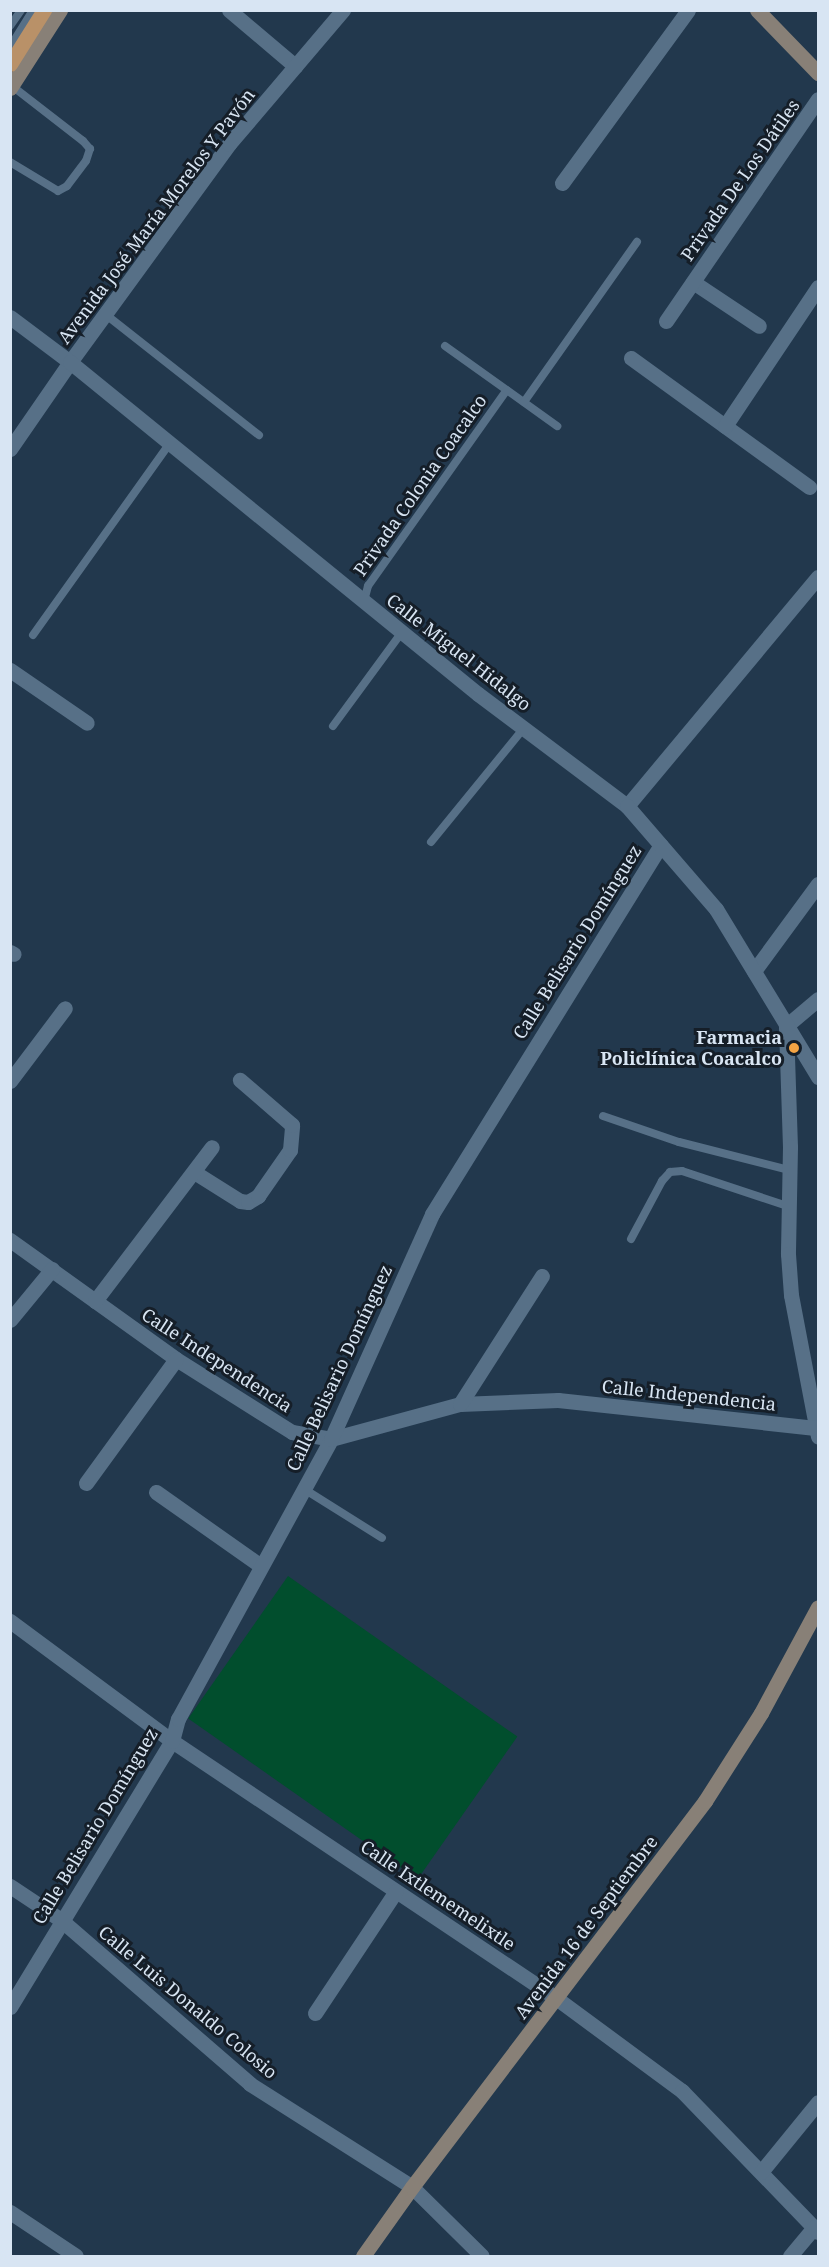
<!DOCTYPE html>
<html>
<head>
<meta charset="utf-8">
<style>
  body { margin:0 }
  #map { position:relative; width:829px; height:2267px; overflow:hidden; background:#22384d; font-family:"Noto Serif",serif }
  div>[style] { position:absolute }
  [style*='--x'] { left:calc(var(--x)*1px); top:calc(var(--y)*1px); width:calc(var(--w)*1px); rotate:calc(var(--a)*1deg) }
  .green>* { inset:0; background:#014e2d; transform-origin:0 0 }
  .service>* { height:8px; margin:-4px; padding:0 4px; transform-origin:4px; border-radius:4px; background:#577087 }
  .minor>* { height:15px; margin:-7.5px; padding:0 7.5px; transform-origin:7.5px; border-radius:7.5px; background:#577087 }
  .tertiary>* { height:15px; margin:-7.5px; padding:0 7.5px; transform-origin:7.5px; border-radius:7.5px; background:#577087 }
  .secondary>* { height:15px; margin:-7.5px; padding:0 7.5px; transform-origin:7.5px; border-radius:7.5px; background:#888077 }
  .primary>* { height:15px; margin:-7.5px; padding:0 7.5px; transform-origin:7.5px; border-radius:7.5px; background:#b99168 }
  .dots>* { width:16px; height:16px; translate:-50% -50%; box-sizing:border-box; border:3px solid #151e28; border-radius:50% }
  span { translate:-50% -50%; white-space:nowrap; text-align:center; line-height:1.15; -webkit-text-stroke:6px #151e28; paint-order:stroke }
  .street-label { font-size:18px; color:#d8e5f3 }
  .poi-label { font-size:18px; color:#d8e5f3; font-weight:700 }
  .right { translate:-100% -50%; text-align:right }
  .frame { position:absolute; inset:0; border:12px solid #d8e5f3; pointer-events:none }
</style>
</head>
<body>
<div id="map">
  <div class="green">
    <div style="left:288px;top:1576px;width:280px;height:174px;rotate:35deg"></div>
  </div>
  <div class="service">
    <div style="--x:10;--y:26;--w:19;--a:-55"></div>
    <div style="--x:10;--y:47;--w:44;--a:-58.1"></div>
    <div style="--x:10;--y:162;--w:56;--a:31.1"></div>
    <div style="--x:58;--y:191;--w:10;--a:-29"></div>
    <div style="--x:67;--y:186;--w:31;--a:-53"></div>
    <div style="--x:86;--y:161;--w:13;--a:-72"></div>
    <div style="--x:90;--y:149;--w:11;--a:-131"></div>
    <div style="--x:83;--y:141;--w:90;--a:-142.2"></div>
    <div style="--x:105;--y:314;--w:196;--a:38.2"></div>
    <div style="--x:445;--y:346;--w:138;--a:35.5"></div>
    <div style="--x:524;--y:402;--w:196;--a:-54.8"></div>
    <div style="--x:364;--y:601;--w:16;--a:-75"></div>
    <div style="--x:368;--y:586;--w:240;--a:-54.7"></div>
    <div style="--x:33;--y:635;--w:236;--a:-54.5"></div>
    <div style="--x:333;--y:726;--w:117;--a:-53.7"></div>
    <div style="--x:431;--y:842;--w:147;--a:-50.8"></div>
    <div style="--x:603;--y:1116;--w:80;--a:18.9"></div>
    <div style="--x:679;--y:1142;--w:114;--a:14.3"></div>
    <div style="--x:631;--y:1239;--w:66;--a:-61.9"></div>
    <div style="--x:662;--y:1181;--w:12;--a:-48"></div>
    <div style="--x:670;--y:1172;--w:12;--a:-5"></div>
    <div style="--x:682;--y:1171;--w:111;--a:18.4"></div>
    <div style="--x:304;--y:1489;--w:92;--a:32.1"></div>
  </div>
  <div class="minor">
    <div style="--x:229;--y:10;--w:87;--a:40.3"></div>
    <div style="--x:562;--y:183;--w:214;--a:-53.9"></div>
    <div style="--x:693;--y:282;--w:79;--a:33.7"></div>
    <div style="--x:666;--y:321;--w:269;--a:-55.6"></div>
    <div style="--x:631;--y:358;--w:220;--a:35.9"></div>
    <div style="--x:725;--y:426;--w:167;--a:-56.2"></div>
    <div style="--x:10;--y:449;--w:106;--a:-55.4"></div>
    <div style="--x:70;--y:362;--w:270;--a:-53.9"></div>
    <div style="--x:229;--y:144;--w:176;--a:-49.6"></div>
    <div style="--x:10;--y:670;--w:93;--a:34.5"></div>
    <div style="--x:627;--y:806;--w:298;--a:-50.2"></div>
    <div style="--x:10;--y:952;--w:4;--a:27"></div>
    <div style="--x:754;--y:971;--w:108;--a:-53.7"></div>
    <div style="--x:818;--y:999;--w:42;--a:139.8"></div>
    <div style="--x:786;--y:1026;--w:121;--a:88.1"></div>
    <div style="--x:790;--y:1147;--w:107;--a:91.1"></div>
    <div style="--x:788;--y:1254;--w:41;--a:85.8"></div>
    <div style="--x:791;--y:1295;--w:144;--a:79.2"></div>
    <div style="--x:10;--y:1081;--w:91;--a:-53"></div>
    <div style="--x:194;--y:1172;--w:54;--a:32.2"></div>
    <div style="--x:240;--y:1201;--w:8;--a:7"></div>
    <div style="--x:248;--y:1202;--w:12;--a:-31"></div>
    <div style="--x:258;--y:1196;--w:56;--a:-55.2"></div>
    <div style="--x:290;--y:1150;--w:25;--a:-85"></div>
    <div style="--x:292;--y:1125;--w:69;--a:-139.1"></div>
    <div style="--x:10;--y:1240;--w:204;--a:35.6"></div>
    <div style="--x:176;--y:1359;--w:137;--a:32.2"></div>
    <div style="--x:292;--y:1432;--w:40;--a:10"></div>
    <div style="--x:331;--y:1439;--w:134;--a:-15.2"></div>
    <div style="--x:460;--y:1404;--w:98;--a:-2.3"></div>
    <div style="--x:558;--y:1400;--w:261;--a:6.2"></div>
    <div style="--x:95;--y:1301;--w:193;--a:-52.8"></div>
    <div style="--x:10;--y:1320;--w:66;--a:-50.5"></div>
    <div style="--x:460;--y:1404;--w:152;--a:-57.4"></div>
    <div style="--x:86;--y:1483;--w:153;--a:-54"></div>
    <div style="--x:156;--y:1492;--w:128;--a:35.2"></div>
    <div style="--x:10;--y:1621;--w:202;--a:36.5"></div>
    <div style="--x:172;--y:1741;--w:462;--a:33.8"></div>
    <div style="--x:556;--y:1998;--w:157;--a:36.4"></div>
    <div style="--x:682;--y:2091;--w:196;--a:46"></div>
    <div style="--x:10;--y:1886;--w:61;--a:33.7"></div>
    <div style="--x:61;--y:1920;--w:250;--a:40.9"></div>
    <div style="--x:250;--y:2084;--w:192;--a:32.4"></div>
    <div style="--x:412;--y:2187;--w:98;--a:44.6"></div>
    <div style="--x:10;--y:2007;--w:311;--a:-58.7"></div>
    <div style="--x:172;--y:1741;--w:23;--a:-75"></div>
    <div style="--x:178;--y:1719;--w:319;--a:-61.3"></div>
    <div style="--x:331;--y:1439;--w:247;--a:-65.8"></div>
    <div style="--x:432;--y:1214;--w:434;--a:-58.2"></div>
    <div style="--x:315;--y:2013;--w:146;--a:-56.4"></div>
    <div style="--x:761;--y:2172;--w:90;--a:-50.8"></div>
    <div style="--x:10;--y:2212;--w:79;--a:33.7"></div>
    <div style="--x:790;--y:2256;--w:38;--a:-50"></div>
  </div>
  <div class="tertiary">
    <div style="--x:10;--y:317;--w:75;--a:36.9"></div>
    <div style="--x:70;--y:362;--w:526;--a:39.14"></div>
    <div style="--x:478;--y:694;--w:186;--a:36.9"></div>
    <div style="--x:627;--y:806;--w:136;--a:49.2"></div>
    <div style="--x:716;--y:909;--w:197;--a:58.7"></div>
  </div>
  <div class="secondary">
    <div style="--x:757;--y:10;--w:88;--a:45.9"></div>
    <div style="--x:10;--y:88;--w:93;--a:-57.3"></div>
    <div style="--x:363;--y:2256;--w:85;--a:-54.6"></div>
    <div style="--x:412;--y:2187;--w:485;--a:-52.8"></div>
    <div style="--x:705;--y:1801;--w:104;--a:-57.5"></div>
    <div style="--x:761;--y:1713;--w:120;--a:-61.7"></div>
  </div>
  <div class="primary">
    <div style="--x:10;--y:64;--w:64;--a:-57.8"></div>
  </div>
  <div class="dots">
    <div style="left:794px;top:1048px;background:#f4a444"></div>
  </div>
  <div class="street-label">
    <span style="left:740px;top:180px;rotate:-55deg">Privada De Los Dátiles</span>
    <span style="left:156px;top:216px;rotate:-53deg">Avenida José María Morelos Y Pavón</span>
    <span style="left:420px;top:485px;rotate:-55deg">Privada Colonia Coacalco</span>
    <span style="left:459px;top:652px;rotate:38deg">Calle Miguel Hidalgo</span>
    <span style="left:577px;top:942px;rotate:-58deg">Calle Belisario Domínguez</span>
    <span style="left:217px;top:1360px;rotate:33deg">Calle Independencia</span>
    <span style="left:339px;top:1368px;rotate:-65deg">Calle Belisario Domínguez</span>
    <span style="left:689px;top:1395px;rotate:6deg">Calle Independencia</span>
    <span style="left:95px;top:1826px;rotate:-59deg">Calle Belisario Domínguez</span>
    <span style="left:438px;top:1895px;rotate:34deg">Calle Ixtlememelixtle</span>
    <span style="left:586px;top:1927px;rotate:-53deg">Avenida 16 de Septiembre</span>
    <span style="left:188px;top:2002px;rotate:40deg">Calle Luis Donaldo Colosio</span>
  </div>
  <div class="poi-label">
    <span class="right" style="left:782px;top:1048px">Farmacia<br>Policlínica Coacalco</span>
  </div>
  <div class="frame"></div>
</div>
</body>
</html>
